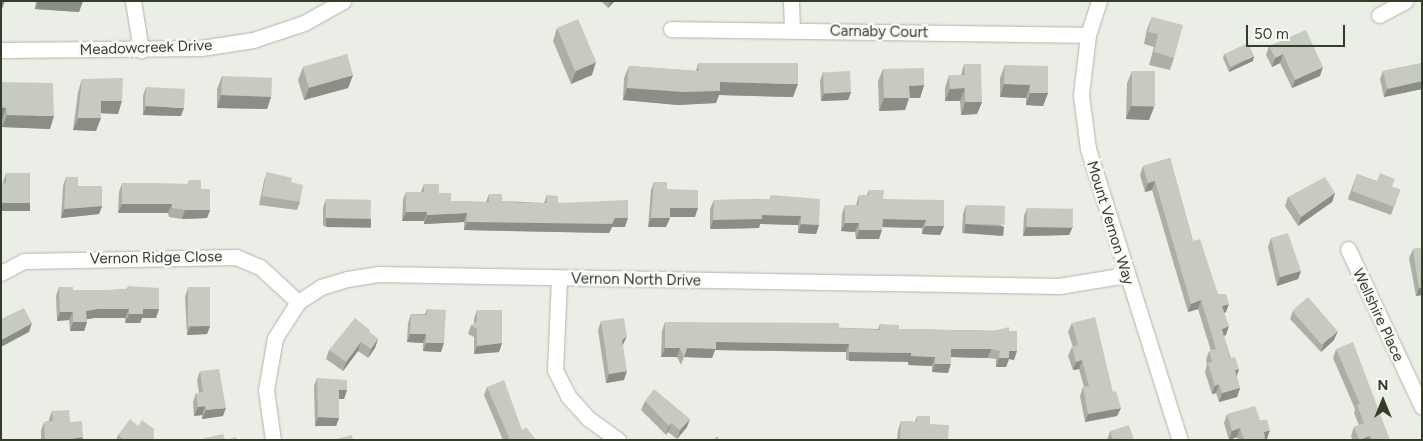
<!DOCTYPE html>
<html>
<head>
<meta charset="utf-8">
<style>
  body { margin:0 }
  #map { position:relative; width:1423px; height:441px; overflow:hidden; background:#ebeee7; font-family:Figtree,sans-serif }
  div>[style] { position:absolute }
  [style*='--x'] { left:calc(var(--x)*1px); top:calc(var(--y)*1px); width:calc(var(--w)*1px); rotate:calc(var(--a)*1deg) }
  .roads { filter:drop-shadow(0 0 1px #b0b6aa) drop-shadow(0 0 1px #b0b6aa) }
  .minor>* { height:15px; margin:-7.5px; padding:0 7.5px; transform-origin:7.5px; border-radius:7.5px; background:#fff }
  .wall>* { inset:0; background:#abafa4; transform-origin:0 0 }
  .shaded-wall>* { inset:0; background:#8b8e86; transform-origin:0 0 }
  .building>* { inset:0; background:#c7cbbf; transform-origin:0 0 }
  span { translate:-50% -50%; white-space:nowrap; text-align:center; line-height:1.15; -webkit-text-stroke:5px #f9faf7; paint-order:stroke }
  .street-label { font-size:15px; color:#323e27 }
  .frame { position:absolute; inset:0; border:2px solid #323e27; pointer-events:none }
  .north { position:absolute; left:1358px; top:376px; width:50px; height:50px; -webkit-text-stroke:4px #f9faf7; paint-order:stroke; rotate:0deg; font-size:14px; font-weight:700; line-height:20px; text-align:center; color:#323e27 }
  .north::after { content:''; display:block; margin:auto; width:18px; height:22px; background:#323e27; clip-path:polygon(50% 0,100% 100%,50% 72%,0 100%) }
  .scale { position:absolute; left:1246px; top:25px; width:99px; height:22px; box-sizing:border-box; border:2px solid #323e27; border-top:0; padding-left:6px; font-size:15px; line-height:18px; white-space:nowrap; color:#323e27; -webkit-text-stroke:4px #f9faf7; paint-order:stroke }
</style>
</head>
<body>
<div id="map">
  <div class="roads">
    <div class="minor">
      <div style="--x:133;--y:1;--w:50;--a:80.7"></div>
      <div style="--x:791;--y:1;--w:30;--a:88"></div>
      <div style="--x:1099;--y:1;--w:36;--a:108"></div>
      <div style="--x:1088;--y:35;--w:60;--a:96.7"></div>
      <div style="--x:1081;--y:95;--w:54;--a:82.6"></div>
      <div style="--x:1088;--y:149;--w:305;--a:72.5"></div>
      <div style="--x:1379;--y:15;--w:30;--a:-28"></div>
      <div style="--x:671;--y:29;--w:417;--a:0.8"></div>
      <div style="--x:1;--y:50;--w:200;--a:-0.6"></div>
      <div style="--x:201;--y:48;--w:53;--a:-8.7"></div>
      <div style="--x:253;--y:40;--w:54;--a:-18.4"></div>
      <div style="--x:304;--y:23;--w:45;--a:-29.4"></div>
      <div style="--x:1348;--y:249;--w:174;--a:64.9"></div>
      <div style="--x:1;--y:273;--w:26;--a:-28"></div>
      <div style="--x:24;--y:261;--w:212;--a:-1.1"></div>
      <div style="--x:236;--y:257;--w:26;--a:23"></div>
      <div style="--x:260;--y:267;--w:52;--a:42.6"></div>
      <div style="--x:559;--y:279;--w:91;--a:92.5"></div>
      <div style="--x:555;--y:370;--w:29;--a:63"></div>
      <div style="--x:568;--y:396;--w:31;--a:48"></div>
      <div style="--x:589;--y:419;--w:36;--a:36"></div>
      <div style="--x:273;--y:440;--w:50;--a:-98"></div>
      <div style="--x:266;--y:390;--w:53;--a:-80.2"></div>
      <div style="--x:275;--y:338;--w:43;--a:-57.4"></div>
      <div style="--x:298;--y:302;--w:27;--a:-33"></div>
      <div style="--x:321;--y:287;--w:27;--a:-17"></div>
      <div style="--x:347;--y:279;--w:30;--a:-9"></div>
      <div style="--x:377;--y:274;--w:682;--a:1.01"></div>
      <div style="--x:1059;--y:286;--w:68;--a:-9.3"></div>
    </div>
  </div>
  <div class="wall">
    <div style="clip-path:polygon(36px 1px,83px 1px,79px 12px,35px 9px)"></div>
    <div style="clip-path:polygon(601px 1px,615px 1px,608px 8px)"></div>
    <div style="clip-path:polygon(1152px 17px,1174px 58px,1170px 70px,1149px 65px,1154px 47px,1144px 44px,1147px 29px)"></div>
    <div style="clip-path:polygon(557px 28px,592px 75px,571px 84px,553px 41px)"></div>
    <div style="clip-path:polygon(1269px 46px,1320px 76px,1292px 88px,1280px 63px,1272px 67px,1266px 55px)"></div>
    <div style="clip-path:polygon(1224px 54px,1253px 61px,1229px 72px,1223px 58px)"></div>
    <div style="clip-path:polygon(698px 63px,793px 97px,719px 95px,716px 103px,678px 105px,623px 100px,624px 78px,629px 66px,696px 71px)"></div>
    <div style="clip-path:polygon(1422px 63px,1422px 89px,1384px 97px,1380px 79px,1383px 71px)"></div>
    <div style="clip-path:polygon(964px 64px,982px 102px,977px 114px,961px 115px,960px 101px,945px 101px,945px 88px,949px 75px,961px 75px)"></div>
    <div style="clip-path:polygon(1005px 65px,1048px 93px,1043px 106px,1026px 105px,1026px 98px,1000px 97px,1000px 78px)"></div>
    <div style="clip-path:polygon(303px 67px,353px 75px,348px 88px,304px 100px,298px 80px)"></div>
    <div style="clip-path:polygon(883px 69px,924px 85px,920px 98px,909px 98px,905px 110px,879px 111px,878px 81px)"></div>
    <div style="clip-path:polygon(1132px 71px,1154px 107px,1149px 120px,1126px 119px,1127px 83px)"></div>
    <div style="clip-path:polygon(823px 72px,851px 92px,848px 100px,821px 101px,820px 81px)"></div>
    <div style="clip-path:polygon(222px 76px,271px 97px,267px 109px,217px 108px,217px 89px)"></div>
    <div style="clip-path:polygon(82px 79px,118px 114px,101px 113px,96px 131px,73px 130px,78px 92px)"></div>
    <div style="clip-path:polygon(1px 82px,50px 129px,2px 127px,2px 120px,1px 120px)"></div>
    <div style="clip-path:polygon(146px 87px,181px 116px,143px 115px,143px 96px)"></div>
    <div style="clip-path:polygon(1170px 158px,1193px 241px,1218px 294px,1226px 312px,1224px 313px,1226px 335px,1224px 336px,1240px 388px,1237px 397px,1219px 402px,1216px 393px,1212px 394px,1205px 372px,1207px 364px,1206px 360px,1209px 351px,1211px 351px,1198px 309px,1188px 312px,1152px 190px,1145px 192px,1140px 175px,1143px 166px)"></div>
    <div style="clip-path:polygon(267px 172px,291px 182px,300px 202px,297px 210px,259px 205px,264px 181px)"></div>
    <div style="clip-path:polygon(6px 173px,26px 211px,1px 211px,3px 182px)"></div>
    <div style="left:1357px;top:174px;width:46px;height:27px;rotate:20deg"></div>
    <div style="clip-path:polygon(66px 177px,102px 206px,99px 214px,61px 218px,63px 186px)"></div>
    <div style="clip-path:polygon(189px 180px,201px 189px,210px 210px,207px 218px,182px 219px,169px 217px,168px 213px,118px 213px,119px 192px,122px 183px,188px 184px)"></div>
    <div style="clip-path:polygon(654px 182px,667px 189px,695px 217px,670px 217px,666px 227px,648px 227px,651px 190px)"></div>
    <div style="clip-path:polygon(424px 184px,439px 193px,451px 201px,486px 202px,489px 194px,502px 201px,544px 203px,547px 195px,558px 203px,625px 227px,612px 227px,609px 233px,464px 230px,464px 222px,424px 224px,424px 221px,402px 221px,403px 200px,406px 192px,421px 192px)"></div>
    <div style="clip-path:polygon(869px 190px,883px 199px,944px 226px,940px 235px,922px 234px,922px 228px,882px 227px,879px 239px,856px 239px,855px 232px,841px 231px,842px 214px,845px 205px,856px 205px,859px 195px,867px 195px)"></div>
    <div style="clip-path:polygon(1335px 193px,1332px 202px,1298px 226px,1285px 206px,1288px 197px)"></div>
    <div style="clip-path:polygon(771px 195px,819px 225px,816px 234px,798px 233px,798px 225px,760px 224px,759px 228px,710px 229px,710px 209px,714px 200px,770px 199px)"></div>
    <div style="clip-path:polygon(326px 199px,371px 219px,368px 227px,323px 226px,323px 208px)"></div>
    <div style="clip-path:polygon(966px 205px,1004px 227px,1001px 236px,962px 233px,963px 214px)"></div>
    <div style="clip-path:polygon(1027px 208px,1073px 226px,1069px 235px,1023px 236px,1024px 216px)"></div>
    <div style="clip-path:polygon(1271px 238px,1301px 271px,1298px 279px,1277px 286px,1268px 247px)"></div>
    <div style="clip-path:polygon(1422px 248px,1422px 295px,1416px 296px,1409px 258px,1413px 249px)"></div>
    <div style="clip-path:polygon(128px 286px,159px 309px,156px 318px,142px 318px,140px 323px,125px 323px,125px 318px,94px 318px,87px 319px,87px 322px,84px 331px,70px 331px,69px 320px,57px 321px,56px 296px,59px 287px,73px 290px,109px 290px,127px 289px)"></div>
    <div style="clip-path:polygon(188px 288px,210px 326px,207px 334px,187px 335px,185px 297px)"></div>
    <div style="clip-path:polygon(427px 309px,441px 352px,423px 351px,423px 343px,407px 342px,408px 323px,411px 314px,425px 314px)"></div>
    <div style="clip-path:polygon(477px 310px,502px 343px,499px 352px,474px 354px,474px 337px,468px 334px,471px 325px,474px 324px,474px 319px)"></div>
    <div style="clip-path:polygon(1293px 311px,1334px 340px,1321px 352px,1290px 319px)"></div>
    <div style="clip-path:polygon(601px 321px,623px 345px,624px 380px,606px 383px,598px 330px)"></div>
    <div style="clip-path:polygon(665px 322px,878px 329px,880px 324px,899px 329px,1009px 331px,1014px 360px,1009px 359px,1006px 367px,996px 367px,996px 359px,988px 358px,951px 357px,948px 373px,932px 372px,932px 366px,908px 365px,908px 361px,846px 360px,846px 352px,715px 350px,712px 358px,684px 357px,681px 365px,677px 357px,661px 357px,662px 331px)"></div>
    <div style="clip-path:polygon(1072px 323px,1117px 416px,1085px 422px,1080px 396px,1083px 387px,1084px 387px,1079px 369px,1073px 370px,1068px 356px,1072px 347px,1073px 347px,1068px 332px)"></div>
    <div style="clip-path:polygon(369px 332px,378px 339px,375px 348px,368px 358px,358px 351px,343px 371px,326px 359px,329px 350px)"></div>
    <div style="clip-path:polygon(1336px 349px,1390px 440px,1353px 440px,1351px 436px,1354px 427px,1359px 425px,1354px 413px,1355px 409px,1333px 358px)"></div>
    <div style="clip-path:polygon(200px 371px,223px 416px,202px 419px,202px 415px,194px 416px,193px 402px,196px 393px,199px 393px,197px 380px)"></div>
    <div style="clip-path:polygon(317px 378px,347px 390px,344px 399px,339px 399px,339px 418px,336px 426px,315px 426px,314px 386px)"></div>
    <div style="clip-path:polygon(487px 387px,522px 430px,536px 440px,503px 440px,484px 395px)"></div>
    <div style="clip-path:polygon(645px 401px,687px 427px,677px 439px,668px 432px,666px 435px,641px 410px)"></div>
    <div style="clip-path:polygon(52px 411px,70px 422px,82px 440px,41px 440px,41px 431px,44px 422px,49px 421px,49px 419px)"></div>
    <div style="clip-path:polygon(1227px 414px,1260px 420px,1267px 439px,1265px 440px,1238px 440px,1237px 437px,1229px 440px,1224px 423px)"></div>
    <div style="clip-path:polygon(917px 416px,930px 424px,948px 440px,897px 440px,898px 430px,901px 421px,915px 422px)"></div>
    <div style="clip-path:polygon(1110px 431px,1134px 440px,1107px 440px)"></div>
    <div style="clip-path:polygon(118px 435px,155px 440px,116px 440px)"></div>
  </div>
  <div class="shaded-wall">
    <div style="clip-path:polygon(1px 1px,5px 1px,2px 9px,1px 9px)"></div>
    <div style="clip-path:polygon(38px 1px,83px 1px,79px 12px,35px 9px)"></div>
    <div style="clip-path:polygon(610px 1px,615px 1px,608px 8px)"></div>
    <div style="clip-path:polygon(1283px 54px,1280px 63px,1272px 67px,1275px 58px)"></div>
    <div style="clip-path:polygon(1254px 56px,1253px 61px,1229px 72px,1231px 68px)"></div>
    <div style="clip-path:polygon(596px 62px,592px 75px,571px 84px,576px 71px)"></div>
    <div style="clip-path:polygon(1323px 67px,1320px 76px,1292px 88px,1295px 80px)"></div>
    <div style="clip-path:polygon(353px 75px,348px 88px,304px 100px,309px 88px)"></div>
    <div style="clip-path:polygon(1422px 81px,1422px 89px,1384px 97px,1387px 89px)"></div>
    <div style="clip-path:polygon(720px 82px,798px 84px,793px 97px,719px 95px,716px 103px,678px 105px,623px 100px,627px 88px)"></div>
    <div style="clip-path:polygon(1004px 84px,1030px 85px,1026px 98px,1000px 97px)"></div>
    <div style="clip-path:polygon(924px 85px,920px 98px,909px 98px,905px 110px,879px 111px,884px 98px,909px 86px)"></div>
    <div style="clip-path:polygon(965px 88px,960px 101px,945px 101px,950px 89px)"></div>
    <div style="clip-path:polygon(851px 92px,848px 100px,821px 101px,824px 93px)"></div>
    <div style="clip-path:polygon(1030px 93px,1048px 93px,1043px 106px,1026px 105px)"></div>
    <div style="clip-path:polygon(221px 95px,271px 97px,267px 109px,217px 108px)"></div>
    <div style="clip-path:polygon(101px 101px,122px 101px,118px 114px,97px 113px)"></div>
    <div style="clip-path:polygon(965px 102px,982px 102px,977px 114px,961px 115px)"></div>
    <div style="clip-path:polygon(146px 106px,184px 108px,181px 116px,143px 115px)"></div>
    <div style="clip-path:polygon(1131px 106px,1154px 107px,1149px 120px,1126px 119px)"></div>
    <div style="clip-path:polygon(1px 107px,6px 108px,2px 120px,1px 120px)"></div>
    <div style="clip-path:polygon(7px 115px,54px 116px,50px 129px,2px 127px)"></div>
    <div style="clip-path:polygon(78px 118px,101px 118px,96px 131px,73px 130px)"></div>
    <div style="clip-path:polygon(1155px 181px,1152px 190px,1145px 192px,1148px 183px)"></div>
    <div style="clip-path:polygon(1335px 193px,1332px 202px,1298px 226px,1301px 217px)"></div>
    <div style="left:1px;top:203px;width:29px;height:8px"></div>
    <div style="clip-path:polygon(122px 204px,172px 204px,168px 213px,118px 213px)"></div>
    <div style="clip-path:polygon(102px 206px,99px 214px,61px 218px,64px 209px)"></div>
    <div style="clip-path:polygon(670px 208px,698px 208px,695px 217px,667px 217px)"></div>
    <div style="clip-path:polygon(185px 210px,210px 210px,207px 218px,182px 219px)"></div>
    <div style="clip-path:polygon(406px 212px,427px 212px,424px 221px,402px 221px)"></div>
    <div style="clip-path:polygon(467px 213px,464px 222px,424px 224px,427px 215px)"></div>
    <div style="clip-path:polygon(762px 215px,801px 216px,798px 225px,760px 224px,759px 228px,710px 229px,713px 220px)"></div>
    <div style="left:326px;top:218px;width:45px;height:9px;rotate:1deg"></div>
    <div style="clip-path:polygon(615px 218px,628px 218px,625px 227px,612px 227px,609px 233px,464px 230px,467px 222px)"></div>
    <div style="clip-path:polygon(651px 218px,670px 218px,666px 227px,648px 227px)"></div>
    <div style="clip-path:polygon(883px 219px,926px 220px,922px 228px,880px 227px)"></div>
    <div style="clip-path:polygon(845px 223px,859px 223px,855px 232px,841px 231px)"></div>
    <div style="clip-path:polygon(801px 224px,819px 225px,816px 234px,798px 233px)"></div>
    <div style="left:965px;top:224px;width:39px;height:9px;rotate:4deg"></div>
    <div style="clip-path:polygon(925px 226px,944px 226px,940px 235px,922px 234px)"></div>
    <div style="clip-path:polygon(1073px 226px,1069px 235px,1023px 236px,1026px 227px)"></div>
    <div style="clip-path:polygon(859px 230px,882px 230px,879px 239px,856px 239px)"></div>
    <div style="clip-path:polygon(1301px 271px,1298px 279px,1277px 286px,1280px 277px)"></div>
    <div style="clip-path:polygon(1422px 287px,1422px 295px,1416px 296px,1419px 288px)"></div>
    <div style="clip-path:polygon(1201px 300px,1198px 309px,1188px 312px,1191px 304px)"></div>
    <div style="clip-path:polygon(1229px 304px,1226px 312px,1219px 314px,1222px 306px)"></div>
    <div style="clip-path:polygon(98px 309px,129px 309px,125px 318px,94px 318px,83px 320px,86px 311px)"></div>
    <div style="clip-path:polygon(143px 309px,159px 309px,156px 318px,142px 318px,140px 323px,125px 323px,129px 314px)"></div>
    <div style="clip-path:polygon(60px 312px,73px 312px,69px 320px,57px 321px)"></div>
    <div style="clip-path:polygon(73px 322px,87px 322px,84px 331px,70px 331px)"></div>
    <div style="clip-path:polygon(32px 323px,29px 332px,1px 347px,1px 340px)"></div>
    <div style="clip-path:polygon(210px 326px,207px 334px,187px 335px,190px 327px)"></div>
    <div style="clip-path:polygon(1229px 326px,1226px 335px,1218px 337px,1222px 329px)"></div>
    <div style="clip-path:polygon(1338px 331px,1334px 340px,1321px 352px,1324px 343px)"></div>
    <div style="clip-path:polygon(410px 334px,426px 334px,423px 343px,407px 342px)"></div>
    <div style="clip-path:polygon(627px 336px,623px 345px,619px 348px,622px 340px)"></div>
    <div style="clip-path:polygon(378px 339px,375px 348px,368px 358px,371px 349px)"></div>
    <div style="clip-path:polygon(361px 342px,358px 351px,343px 371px,346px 362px)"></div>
    <div style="clip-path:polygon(716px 342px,849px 344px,846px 352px,715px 350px,712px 358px,684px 357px,687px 348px)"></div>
    <div style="clip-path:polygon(426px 343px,444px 343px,441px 352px,423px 351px)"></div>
    <div style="clip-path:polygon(502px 343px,499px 352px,474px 354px,477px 346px)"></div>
    <div style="clip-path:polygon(665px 348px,680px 348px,677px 357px,661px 357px)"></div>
    <div style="clip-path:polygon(951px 349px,991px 349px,988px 358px,948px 357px)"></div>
    <div style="clip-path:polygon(1009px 351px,1017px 351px,1014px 360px,1009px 359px,1006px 367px,996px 367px,999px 358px)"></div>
    <div style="left:849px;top:352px;width:62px;height:9px;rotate:1deg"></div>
    <div style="clip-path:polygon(911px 356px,935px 357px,932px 366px,908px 365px)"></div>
    <div style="clip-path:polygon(1082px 360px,1079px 369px,1073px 370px,1076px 362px)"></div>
    <div style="clip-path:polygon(935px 364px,951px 364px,948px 373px,932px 372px)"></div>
    <div style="clip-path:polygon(1239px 369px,1236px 378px,1235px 370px)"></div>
    <div style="clip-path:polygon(627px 371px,624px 380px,606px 383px,609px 374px)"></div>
    <div style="clip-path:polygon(1219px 384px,1216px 393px,1212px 394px,1215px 386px)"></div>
    <div style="clip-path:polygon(1240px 388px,1237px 397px,1219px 402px,1222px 393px)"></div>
    <div style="clip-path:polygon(339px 390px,347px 390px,344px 399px,336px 399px)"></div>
    <div style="clip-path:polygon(205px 406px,202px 415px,194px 416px,198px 407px)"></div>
    <div style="clip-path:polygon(226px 408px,223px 416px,202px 419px,206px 410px)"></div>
    <div style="clip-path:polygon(1121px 408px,1117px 416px,1085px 422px,1088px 414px)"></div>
    <div style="clip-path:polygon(318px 417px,339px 418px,336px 426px,315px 426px)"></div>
    <div style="clip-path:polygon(690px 419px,687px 427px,677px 439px,680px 430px)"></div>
    <div style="clip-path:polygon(671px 423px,668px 432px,666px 435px,669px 426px)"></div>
    <div style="clip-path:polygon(1240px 428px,1237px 437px,1229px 440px,1232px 431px)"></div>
    <div style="clip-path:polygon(1270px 430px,1267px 439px,1265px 440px,1264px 432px)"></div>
    <div style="clip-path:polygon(1370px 436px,1369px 440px,1360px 440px)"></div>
    <div style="clip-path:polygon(83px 437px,82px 440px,65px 440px)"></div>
  </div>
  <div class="building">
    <div style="clip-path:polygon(1152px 17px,1183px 25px,1174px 58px,1154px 52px,1158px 34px,1148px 32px)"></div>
    <div style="left:578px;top:19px;width:47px;height:23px;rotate:67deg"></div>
    <div style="clip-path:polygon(1306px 30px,1323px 67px,1295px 80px,1283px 54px,1275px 58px,1269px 46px)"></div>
    <div style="left:1248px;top:43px;width:14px;height:26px;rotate:65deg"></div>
    <div style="left:347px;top:54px;width:22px;height:46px;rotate:74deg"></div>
    <div style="clip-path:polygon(698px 63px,798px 63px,798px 84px,720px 82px,720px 91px,683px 92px,627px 88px,629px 66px,699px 71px)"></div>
    <div style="clip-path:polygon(1422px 63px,1422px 81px,1387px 89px,1383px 71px)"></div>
    <div style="clip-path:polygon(964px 64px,981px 64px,982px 102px,965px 102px,965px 88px,950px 89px,949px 75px,965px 75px)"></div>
    <div style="clip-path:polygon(1005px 65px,1048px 66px,1048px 93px,1030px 93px,1030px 85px,1004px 84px)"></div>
    <div style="clip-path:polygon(924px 68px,924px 85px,909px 86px,910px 98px,884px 98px,883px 69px)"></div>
    <div style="left:850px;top:71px;width:21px;height:27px;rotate:87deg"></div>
    <div style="left:1132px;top:71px;width:23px;height:35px"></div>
    <div style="left:222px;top:76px;width:50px;height:19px;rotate:2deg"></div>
    <div style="clip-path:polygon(123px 78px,122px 101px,101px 101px,101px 118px,78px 118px,82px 79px)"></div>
    <div style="clip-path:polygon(1px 82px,53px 83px,54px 116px,7px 115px,6px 108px,1px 107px)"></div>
    <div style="left:146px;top:87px;width:39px;height:19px;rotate:3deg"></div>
    <div style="clip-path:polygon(1170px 158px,1193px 241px,1200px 239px,1218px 294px,1226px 294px,1229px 304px,1222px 306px,1229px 326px,1222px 329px,1230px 358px,1235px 357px,1239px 369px,1235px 370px,1240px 388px,1222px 393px,1219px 384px,1215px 386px,1208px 363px,1212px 362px,1209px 351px,1216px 349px,1201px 300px,1191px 304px,1155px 181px,1148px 183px,1143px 166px)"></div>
    <div style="clip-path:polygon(267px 172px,292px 178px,291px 182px,303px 185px,300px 202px,262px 196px)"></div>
    <div style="clip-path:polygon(6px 173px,30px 173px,30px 203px,1px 203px,1px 183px,6px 183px)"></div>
    <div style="clip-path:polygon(1380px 173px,1395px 179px,1392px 187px,1400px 190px,1394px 207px,1352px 191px,1357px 174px,1377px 181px)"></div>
    <div style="clip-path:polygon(66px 177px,78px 177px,78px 186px,102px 186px,102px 206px,64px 209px)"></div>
    <div style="clip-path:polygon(1325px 177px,1335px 193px,1301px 217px,1288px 197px)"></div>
    <div style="clip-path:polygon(189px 180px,201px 180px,201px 189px,210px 189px,210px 210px,185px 210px,172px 208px,172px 204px,122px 204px,122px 183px,189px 184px)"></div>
    <div style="clip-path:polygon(654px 182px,667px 182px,667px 189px,698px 190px,698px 208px,670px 208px,670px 218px,651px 218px)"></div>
    <div style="clip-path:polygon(424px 184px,439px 184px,439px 193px,451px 193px,451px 201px,489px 202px,489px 194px,502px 194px,502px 201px,518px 203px,547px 203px,547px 195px,558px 196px,558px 203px,628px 200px,628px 218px,615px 218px,612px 224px,467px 222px,467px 213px,427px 215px,427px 212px,406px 212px,406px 192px,424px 192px)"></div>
    <div style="clip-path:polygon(869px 190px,884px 190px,883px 199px,944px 200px,944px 226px,925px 226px,926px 220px,883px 219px,882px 230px,859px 230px,859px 223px,845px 223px,845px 205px,859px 205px,859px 195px,869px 195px)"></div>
    <div style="clip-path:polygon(771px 195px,820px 199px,819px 225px,801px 224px,801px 216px,762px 215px,762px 219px,713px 220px,714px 200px,771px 199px)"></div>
    <div style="left:326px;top:199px;width:45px;height:19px;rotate:1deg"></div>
    <div style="left:966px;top:205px;width:39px;height:19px;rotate:1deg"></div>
    <div style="left:1027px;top:208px;width:46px;height:19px;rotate:1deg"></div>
    <div style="clip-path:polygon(1288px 233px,1301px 271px,1280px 277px,1271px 238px)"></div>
    <div style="clip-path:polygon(1422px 248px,1422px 287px,1419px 288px,1413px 249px)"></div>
    <div style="clip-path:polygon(128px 286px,159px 288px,159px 309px,143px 309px,143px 314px,129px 314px,129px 309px,98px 309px,86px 311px,87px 322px,73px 322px,73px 312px,60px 312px,59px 287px,73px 287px,73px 290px,109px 290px,128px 289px)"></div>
    <div style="left:210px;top:287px;width:39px;height:22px;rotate:90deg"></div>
    <div style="left:1308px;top:297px;width:45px;height:21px;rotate:49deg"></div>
    <div style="clip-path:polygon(24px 308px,32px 323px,1px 340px,1px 319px)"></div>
    <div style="clip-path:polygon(427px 309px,446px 310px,444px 343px,426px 343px,426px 334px,410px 334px,411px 314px,427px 315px)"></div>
    <div style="clip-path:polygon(477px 310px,502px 310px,502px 343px,477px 346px,477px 329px,471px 325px,477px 322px)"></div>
    <div style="clip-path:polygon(1095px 317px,1113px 392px,1116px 391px,1121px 408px,1088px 414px,1083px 387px,1089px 386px,1082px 360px,1076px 362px,1072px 347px,1078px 345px,1072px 323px)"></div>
    <div style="clip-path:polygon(355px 318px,370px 330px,369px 332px,378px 339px,371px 349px,361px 342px,346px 362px,329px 350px)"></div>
    <div style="clip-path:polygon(624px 318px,627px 336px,622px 340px,627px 371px,609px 374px,601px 321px)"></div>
    <div style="clip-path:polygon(665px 322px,839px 323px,839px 328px,880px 330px,880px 324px,899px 325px,899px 329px,993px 331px,1009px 327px,1009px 331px,1017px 331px,1017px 351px,1009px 351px,1009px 358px,999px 358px,1000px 351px,991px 349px,951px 349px,951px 364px,935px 364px,935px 357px,911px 356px,911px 353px,849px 352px,849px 344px,716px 342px,716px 349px,687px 348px,684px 357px,680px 348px,665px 348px)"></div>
    <div style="clip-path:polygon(1353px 342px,1390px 440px,1372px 440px,1370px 436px,1359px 440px,1354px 427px,1364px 423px,1357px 405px,1360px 404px,1336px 349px)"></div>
    <div style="clip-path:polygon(219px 369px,226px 408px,206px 410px,205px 406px,198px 407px,196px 393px,203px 392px,200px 371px)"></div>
    <div style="clip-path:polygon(317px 378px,347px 380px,347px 390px,339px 390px,339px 418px,318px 417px)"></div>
    <div style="clip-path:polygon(504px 380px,522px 430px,526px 427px,536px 440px,510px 440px,487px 387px)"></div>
    <div style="clip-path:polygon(654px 389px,690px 419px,680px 430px,671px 423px,669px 426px,645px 401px)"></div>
    <div style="clip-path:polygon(1255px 406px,1260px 420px,1267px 420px,1270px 430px,1264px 432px,1265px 440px,1244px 440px,1240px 428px,1232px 431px,1227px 414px)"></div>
    <div style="clip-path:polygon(69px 410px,70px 422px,82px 421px,83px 437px,65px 440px,45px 440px,44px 422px,53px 421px,52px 411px)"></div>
    <div style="clip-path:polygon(917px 416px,930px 416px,930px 424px,949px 425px,948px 440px,900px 440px,901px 421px,917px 422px)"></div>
    <div style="clip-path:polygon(130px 419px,138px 426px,142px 420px,154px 429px,154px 439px,155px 440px,124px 440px,118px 435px)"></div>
    <div style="clip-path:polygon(1129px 425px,1134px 440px,1113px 440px,1110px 431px)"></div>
    <div style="clip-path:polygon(223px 434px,225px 440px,236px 437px,237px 440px,204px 440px,204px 438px,214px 436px)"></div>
    <div style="clip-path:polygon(352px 435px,353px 440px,333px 440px)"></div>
    <div style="clip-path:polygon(717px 436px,720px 440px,713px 440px)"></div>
  </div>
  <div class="street-label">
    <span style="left:879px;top:32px;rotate:1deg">Carnaby Court</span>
    <span style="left:146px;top:48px;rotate:-2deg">Meadowcreek Drive</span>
    <span style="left:1110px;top:223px;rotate:73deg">Mount Vernon Way</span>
    <span style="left:156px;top:258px;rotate:-1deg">Vernon Ridge Close</span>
    <span style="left:636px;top:280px;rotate:1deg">Vernon North Drive</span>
    <span style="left:1378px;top:315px;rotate:65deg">Wellshire Place</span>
  </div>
  <div class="frame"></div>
  <div class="north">N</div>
  <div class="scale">50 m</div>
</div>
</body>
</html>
